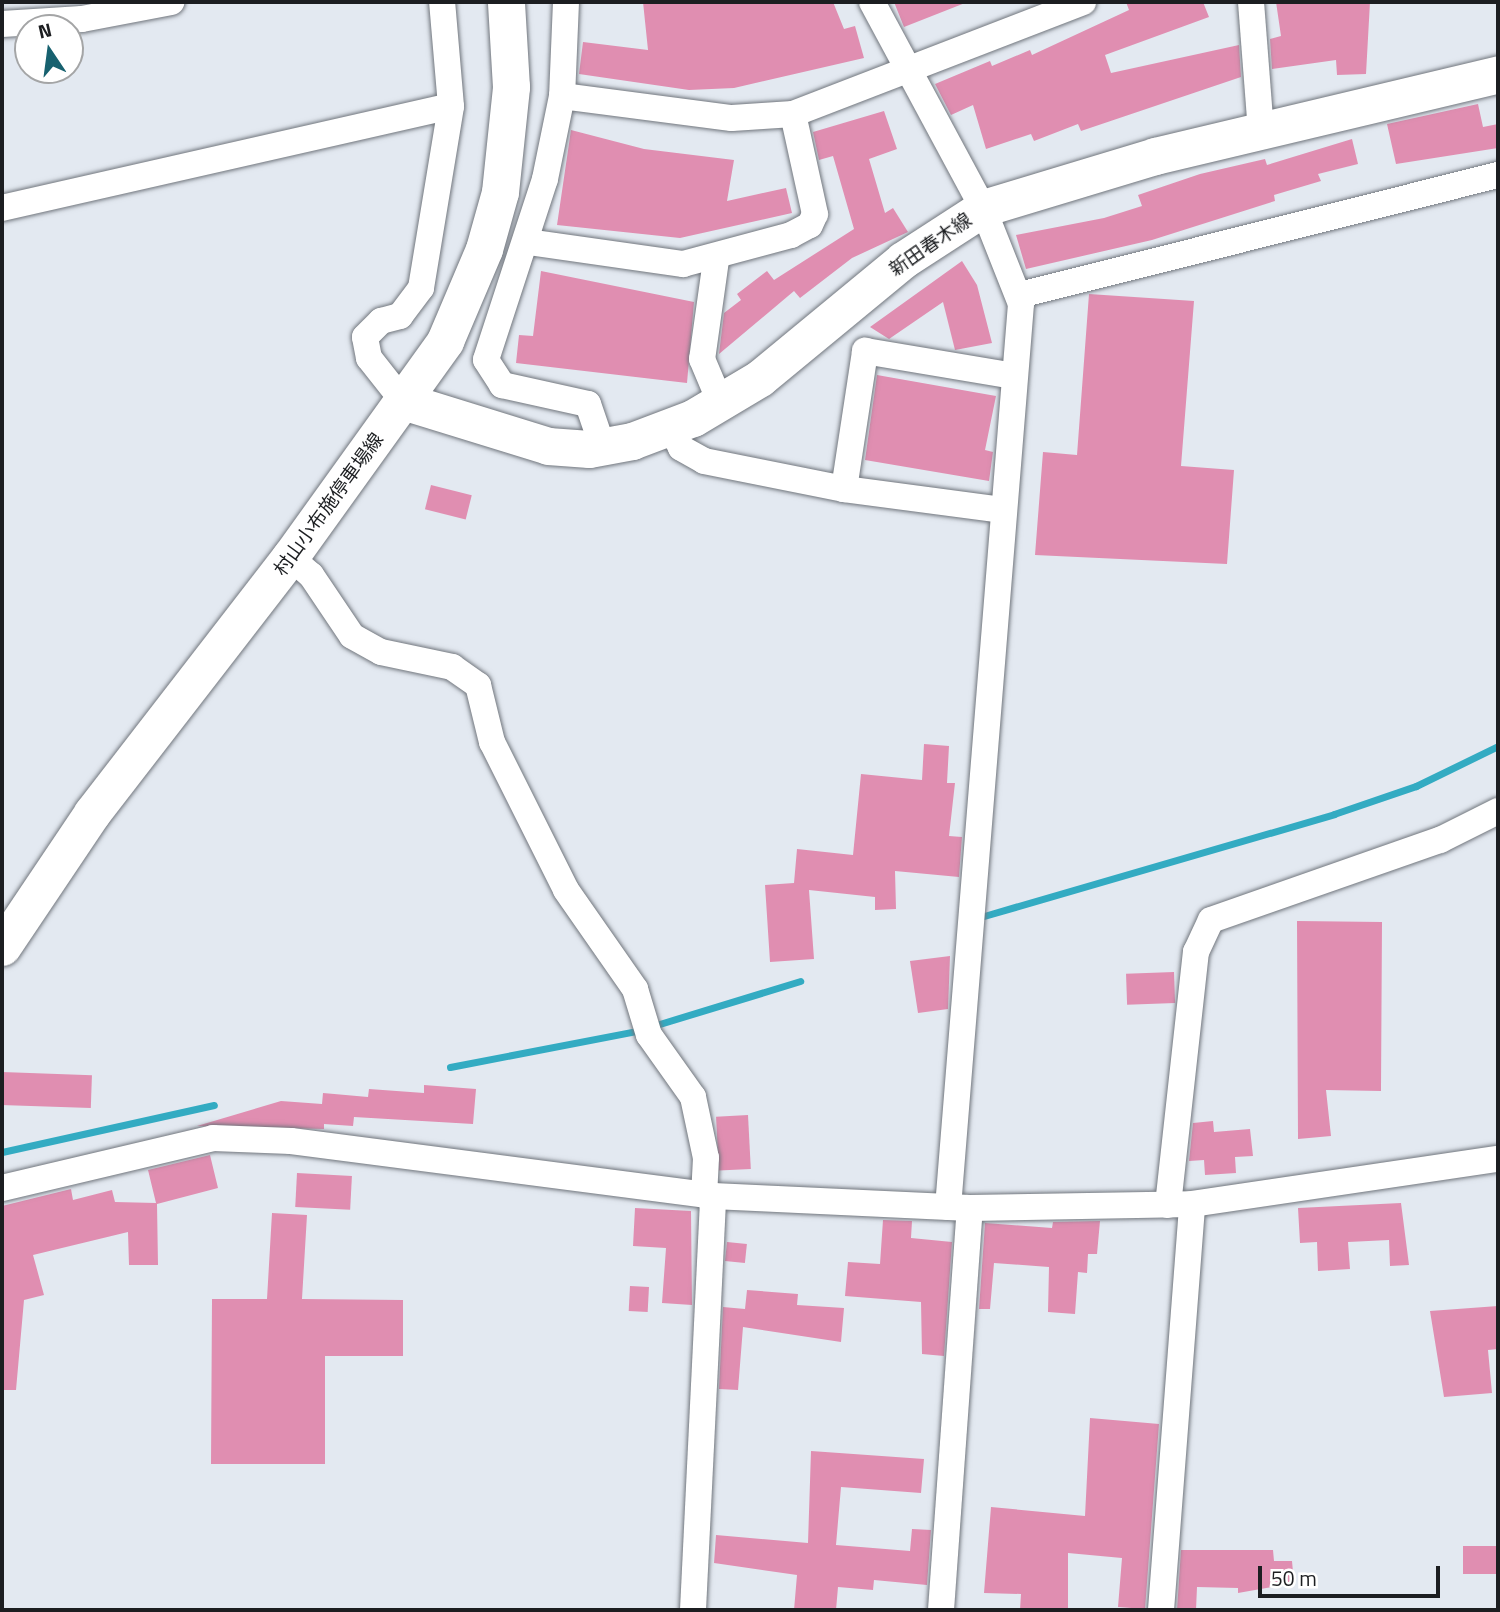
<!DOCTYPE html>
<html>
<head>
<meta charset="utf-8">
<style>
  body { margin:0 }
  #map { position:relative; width:1500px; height:1612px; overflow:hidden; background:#e3e9f1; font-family:"Titillium Web","Noto Sans JP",sans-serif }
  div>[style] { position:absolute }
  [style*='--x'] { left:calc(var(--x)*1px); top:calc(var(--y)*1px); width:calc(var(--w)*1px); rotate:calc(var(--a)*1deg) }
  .stream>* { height:7px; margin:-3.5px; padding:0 3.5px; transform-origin:3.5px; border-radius:3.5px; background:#33abc2 }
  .building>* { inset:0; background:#e08eb1; transform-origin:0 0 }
  .roads { filter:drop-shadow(0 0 2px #71767d) drop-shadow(0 0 2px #71767d) }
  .minor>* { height:26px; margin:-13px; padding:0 13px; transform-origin:13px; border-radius:13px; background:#fff }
  .secondary>* { height:37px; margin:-18.5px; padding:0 18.5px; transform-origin:18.5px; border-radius:18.5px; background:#fff }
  span { translate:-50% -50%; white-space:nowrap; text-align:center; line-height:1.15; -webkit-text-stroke:5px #fff; paint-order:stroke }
  .street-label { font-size:19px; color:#1c1e21 }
  .frame { position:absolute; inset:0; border:4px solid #1c1e21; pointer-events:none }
  .north { position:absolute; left:14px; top:14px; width:70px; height:70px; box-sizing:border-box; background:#fff; border:2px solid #a4a5a6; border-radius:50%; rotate:347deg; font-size:19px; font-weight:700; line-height:28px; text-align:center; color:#1c1e21 }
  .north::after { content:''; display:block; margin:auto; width:24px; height:32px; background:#17616f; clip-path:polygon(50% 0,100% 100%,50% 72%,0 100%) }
  .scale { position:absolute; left:1258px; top:1566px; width:182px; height:32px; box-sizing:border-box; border:4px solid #1c1e21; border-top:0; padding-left:9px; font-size:21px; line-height:24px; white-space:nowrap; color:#1c1e21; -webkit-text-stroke:5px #fff; paint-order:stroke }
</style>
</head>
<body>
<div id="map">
  <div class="stream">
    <div style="--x:984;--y:916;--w:365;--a:-16.2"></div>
    <div style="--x:1334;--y:814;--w:87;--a:-18.9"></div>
    <div style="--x:1416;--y:786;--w:91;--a:-26"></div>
    <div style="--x:653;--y:1026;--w:154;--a:-17"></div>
    <div style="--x:450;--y:1067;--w:196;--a:-10.9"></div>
    <div style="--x:2;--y:1152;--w:217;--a:-12.5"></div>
  </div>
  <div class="building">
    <div style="clip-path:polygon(643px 2px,833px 2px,844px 29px,855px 26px,864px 58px,734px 88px,689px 90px,579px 74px,583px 42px,648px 50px)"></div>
    <div style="clip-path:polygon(894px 2px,964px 2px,965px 3px,904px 27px)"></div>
    <div style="clip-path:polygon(1126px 2px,1203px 2px,1209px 17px,1105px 55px,1111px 73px,1239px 45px,1241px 77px,1081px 131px,1078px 124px,1034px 141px,1031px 134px,986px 149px,973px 105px,951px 115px,935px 84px,990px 61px,992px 66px,1030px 50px,1032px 55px,1129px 10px)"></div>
    <div style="clip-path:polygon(1276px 2px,1370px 2px,1366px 74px,1337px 75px,1336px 60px,1272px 69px,1270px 39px,1281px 36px)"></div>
    <div style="clip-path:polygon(1478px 104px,1483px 127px,1498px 124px,1498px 148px,1396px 164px,1387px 124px)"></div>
    <div style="clip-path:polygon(884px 111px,897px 149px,869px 159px,885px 213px,893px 208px,908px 232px,852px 258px,800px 298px,794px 291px,719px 354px,724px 313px,741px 300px,737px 294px,767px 271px,774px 280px,854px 229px,833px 156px,819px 160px,813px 132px)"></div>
    <div style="clip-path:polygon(571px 130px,644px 149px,734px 160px,727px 201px,786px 188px,792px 213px,680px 238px,557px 225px)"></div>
    <div style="clip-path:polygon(1352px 139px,1358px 164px,1318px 174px,1321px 181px,1274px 195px,1275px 201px,1152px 240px,1026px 269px,1016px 235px,1104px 218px,1142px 206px,1138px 195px,1200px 174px,1265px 159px,1267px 165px)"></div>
    <div style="clip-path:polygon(962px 261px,977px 285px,992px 343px,955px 350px,943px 302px,889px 339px,870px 327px)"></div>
    <div style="clip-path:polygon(541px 271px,694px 302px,687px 383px,516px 363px,519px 335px,533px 336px)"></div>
    <div style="clip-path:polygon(1089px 294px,1194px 301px,1181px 466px,1234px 470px,1227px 564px,1035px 555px,1043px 452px,1077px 455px)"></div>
    <div style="clip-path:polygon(877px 375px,996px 396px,985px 450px,993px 452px,989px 481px,865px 460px)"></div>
    <div style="left:431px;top:485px;width:42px;height:25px;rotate:14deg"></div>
    <div style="clip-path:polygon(924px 744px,949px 746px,947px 783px,955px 783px,949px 836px,962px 837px,959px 877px,895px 871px,896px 909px,875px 910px,875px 897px,809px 890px,814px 959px,770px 962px,765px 885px,794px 883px,797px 849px,853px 855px,861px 774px,922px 780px)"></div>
    <div style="clip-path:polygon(1297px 921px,1382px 922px,1381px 1091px,1326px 1090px,1331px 1136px,1298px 1139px)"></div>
    <div style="clip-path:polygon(950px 956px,948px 1009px,918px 1013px,910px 961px)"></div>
    <div style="left:1174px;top:972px;width:31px;height:48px;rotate:88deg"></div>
    <div style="left:2px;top:1072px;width:90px;height:33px;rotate:2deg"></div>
    <div style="clip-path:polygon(424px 1085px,476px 1089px,473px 1124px,354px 1117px,353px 1126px,324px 1124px,324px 1129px,197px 1126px,281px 1101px,322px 1104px,323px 1093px,368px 1097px,369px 1089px,424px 1093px)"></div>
    <div style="left:748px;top:1115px;width:54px;height:32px;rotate:87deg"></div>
    <div style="clip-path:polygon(1213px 1121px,1214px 1132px,1250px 1129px,1253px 1156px,1235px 1157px,1236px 1173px,1205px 1175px,1204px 1160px,1189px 1161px,1193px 1123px)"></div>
    <div style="clip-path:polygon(210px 1155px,218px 1188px,157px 1204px,158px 1265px,129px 1265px,128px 1232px,33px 1255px,44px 1295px,24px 1300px,16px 1390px,2px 1390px,2px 1206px,71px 1189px,73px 1200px,112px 1190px,115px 1202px,156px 1203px,148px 1170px)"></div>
    <div style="left:297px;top:1173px;width:55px;height:34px;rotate:3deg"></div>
    <div style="clip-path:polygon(1401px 1203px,1409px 1265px,1390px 1266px,1389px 1240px,1348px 1242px,1350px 1269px,1318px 1271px,1317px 1242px,1300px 1243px,1298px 1208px)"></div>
    <div style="clip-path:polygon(635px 1208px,691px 1211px,692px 1305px,662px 1303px,666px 1248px,633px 1246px)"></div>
    <div style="clip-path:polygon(272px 1213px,307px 1215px,302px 1299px,403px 1300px,403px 1356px,325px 1356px,325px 1464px,211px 1464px,212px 1299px,267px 1299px)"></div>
    <div style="clip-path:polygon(883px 1220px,912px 1221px,911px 1238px,952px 1242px,944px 1356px,922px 1354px,921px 1302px,845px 1296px,848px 1262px,880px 1264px)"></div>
    <div style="clip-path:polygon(1100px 1221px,1097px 1254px,1088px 1254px,1087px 1273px,1078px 1272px,1075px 1314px,1048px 1312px,1049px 1267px,994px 1263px,990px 1309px,979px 1309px,985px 1223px,1052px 1228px,1053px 1222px)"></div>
    <div style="left:727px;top:1242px;width:20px;height:19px;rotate:6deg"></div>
    <div style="left:630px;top:1286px;width:19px;height:25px;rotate:3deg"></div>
    <div style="clip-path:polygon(747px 1290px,798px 1294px,797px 1305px,844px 1308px,841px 1342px,743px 1327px,738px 1390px,719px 1389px,723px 1307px,745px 1309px)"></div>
    <div style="clip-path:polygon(1498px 1306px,1498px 1349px,1488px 1350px,1492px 1393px,1444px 1397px,1430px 1311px)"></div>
    <div style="clip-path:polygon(1090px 1418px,1159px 1424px,1145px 1609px,1118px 1607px,1122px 1558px,1068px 1553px,1068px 1610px,1020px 1610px,1021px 1594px,984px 1593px,991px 1507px,1085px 1516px)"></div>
    <div style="clip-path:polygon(811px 1451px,924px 1459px,921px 1493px,841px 1487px,836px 1545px,910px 1551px,912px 1529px,931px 1530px,927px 1585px,874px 1580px,873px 1590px,838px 1587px,836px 1610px,794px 1610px,797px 1575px,714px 1563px,716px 1535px,808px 1543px)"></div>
    <div style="left:1463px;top:1546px;width:35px;height:28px"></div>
    <div style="clip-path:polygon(1181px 1550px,1273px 1550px,1274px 1561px,1292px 1561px,1294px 1583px,1238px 1593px,1238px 1588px,1197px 1587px,1196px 1610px,1177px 1610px)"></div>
  </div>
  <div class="roads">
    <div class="minor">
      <div style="--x:566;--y:2;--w:94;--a:92.4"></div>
      <div style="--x:562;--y:96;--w:85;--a:101.6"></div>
      <div style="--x:545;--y:179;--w:190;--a:108.1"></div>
      <div style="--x:486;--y:360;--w:30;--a:57"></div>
      <div style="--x:502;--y:385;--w:88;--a:12.5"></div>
      <div style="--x:588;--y:404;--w:46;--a:71.2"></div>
      <div style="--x:872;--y:2;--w:234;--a:61.7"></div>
      <div style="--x:983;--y:208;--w:103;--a:68.4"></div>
      <div style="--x:1021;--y:304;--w:906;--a:94.62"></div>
      <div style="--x:1251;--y:2;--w:129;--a:85.6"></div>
      <div style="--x:2;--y:24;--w:80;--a:-3.6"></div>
      <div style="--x:82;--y:19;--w:91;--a:-10.8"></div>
      <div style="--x:562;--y:96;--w:171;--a:7.4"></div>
      <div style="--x:732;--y:118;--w:61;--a:-3.8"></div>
      <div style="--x:793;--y:114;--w:311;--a:-21.1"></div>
      <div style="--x:2;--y:208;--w:460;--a:-12.8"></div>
      <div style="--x:528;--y:242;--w:157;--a:8.1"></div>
      <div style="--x:683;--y:264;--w:112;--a:-15"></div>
      <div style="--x:791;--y:235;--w:21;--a:-28"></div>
      <div style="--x:810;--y:225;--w:12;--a:-66"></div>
      <div style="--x:815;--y:214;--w:102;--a:-102.4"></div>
      <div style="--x:716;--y:260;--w:100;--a:98"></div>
      <div style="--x:702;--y:359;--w:49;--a:67.1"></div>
      <div style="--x:1020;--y:295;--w:493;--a:-14.1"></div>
      <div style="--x:403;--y:401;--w:55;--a:-128.3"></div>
      <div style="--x:369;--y:358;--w:21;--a:-101"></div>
      <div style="--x:365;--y:337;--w:23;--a:-45"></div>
      <div style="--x:381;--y:321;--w:20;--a:-15"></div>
      <div style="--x:400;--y:316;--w:35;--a:-53"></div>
      <div style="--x:421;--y:288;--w:184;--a:-80.6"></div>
      <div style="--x:451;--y:106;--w:104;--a:-94.9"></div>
      <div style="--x:671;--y:428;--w:22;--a:63"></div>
      <div style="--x:681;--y:448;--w:26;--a:29"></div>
      <div style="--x:704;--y:461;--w:143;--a:11.3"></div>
      <div style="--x:844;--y:489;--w:161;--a:7.5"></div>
      <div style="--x:844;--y:489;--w:140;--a:-81.3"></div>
      <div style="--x:865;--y:351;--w:151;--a:9.5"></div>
      <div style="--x:290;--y:557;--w:28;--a:41"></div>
      <div style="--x:311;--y:575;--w:73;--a:56.1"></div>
      <div style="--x:352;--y:636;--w:33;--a:29"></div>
      <div style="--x:381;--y:652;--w:73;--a:11.9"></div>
      <div style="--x:452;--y:667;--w:32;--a:35"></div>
      <div style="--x:478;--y:685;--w:59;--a:76.2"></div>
      <div style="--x:492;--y:742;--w:165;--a:63.4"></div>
      <div style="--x:566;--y:890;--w:121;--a:55.1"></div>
      <div style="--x:635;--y:989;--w:48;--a:73.1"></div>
      <div style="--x:649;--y:1035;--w:76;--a:54.6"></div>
      <div style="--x:693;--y:1097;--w:62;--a:78"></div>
      <div style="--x:706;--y:1158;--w:37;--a:93"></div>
      <div style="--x:2;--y:1188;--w:217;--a:-13.3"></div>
      <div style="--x:213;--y:1138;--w:78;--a:2.2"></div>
      <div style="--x:291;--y:1141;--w:426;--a:7.4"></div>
      <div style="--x:713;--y:1196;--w:257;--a:2.7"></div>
      <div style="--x:970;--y:1208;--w:222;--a:-1"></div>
      <div style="--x:1192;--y:1204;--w:309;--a:-8.4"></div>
      <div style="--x:1168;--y:1205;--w:255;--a:-83.7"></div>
      <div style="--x:1196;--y:952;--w:35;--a:-65"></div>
      <div style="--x:1211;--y:920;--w:243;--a:-19.3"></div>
      <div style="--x:1440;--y:840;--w:65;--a:-26.6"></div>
      <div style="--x:693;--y:1610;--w:414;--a:-87.2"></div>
      <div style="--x:941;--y:1610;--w:403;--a:-85.9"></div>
      <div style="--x:1161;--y:1610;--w:407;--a:-85.6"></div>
    </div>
    <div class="secondary">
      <div style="--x:403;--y:401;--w:152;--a:17.2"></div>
      <div style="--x:548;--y:446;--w:41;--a:4.2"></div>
      <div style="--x:589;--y:449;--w:44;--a:-10.5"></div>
      <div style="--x:632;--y:441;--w:65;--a:-20.7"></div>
      <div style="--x:693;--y:418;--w:78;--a:-30.8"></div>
      <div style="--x:760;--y:378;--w:185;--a:-39.5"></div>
      <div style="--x:903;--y:260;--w:95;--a:-33"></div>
      <div style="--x:983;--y:208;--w:180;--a:-16.8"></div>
      <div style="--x:1155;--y:156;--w:353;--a:-13.4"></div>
      <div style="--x:2;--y:947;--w:161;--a:-56.1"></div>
      <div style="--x:92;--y:813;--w:324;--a:-52.3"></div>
      <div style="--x:290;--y:557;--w:266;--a:-54.3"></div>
      <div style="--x:445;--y:341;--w:100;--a:-67"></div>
      <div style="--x:484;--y:249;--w:59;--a:-74.3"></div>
      <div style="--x:500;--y:192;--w:106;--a:-84"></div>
      <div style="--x:511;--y:87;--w:85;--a:-93.4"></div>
    </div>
  </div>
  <div class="street-label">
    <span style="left:930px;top:244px;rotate:-35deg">新田春木線</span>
    <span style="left:328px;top:504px;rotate:-54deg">村山小布施停車場線</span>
  </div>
  <div class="frame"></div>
  <div class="north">N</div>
  <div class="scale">50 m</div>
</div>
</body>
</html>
